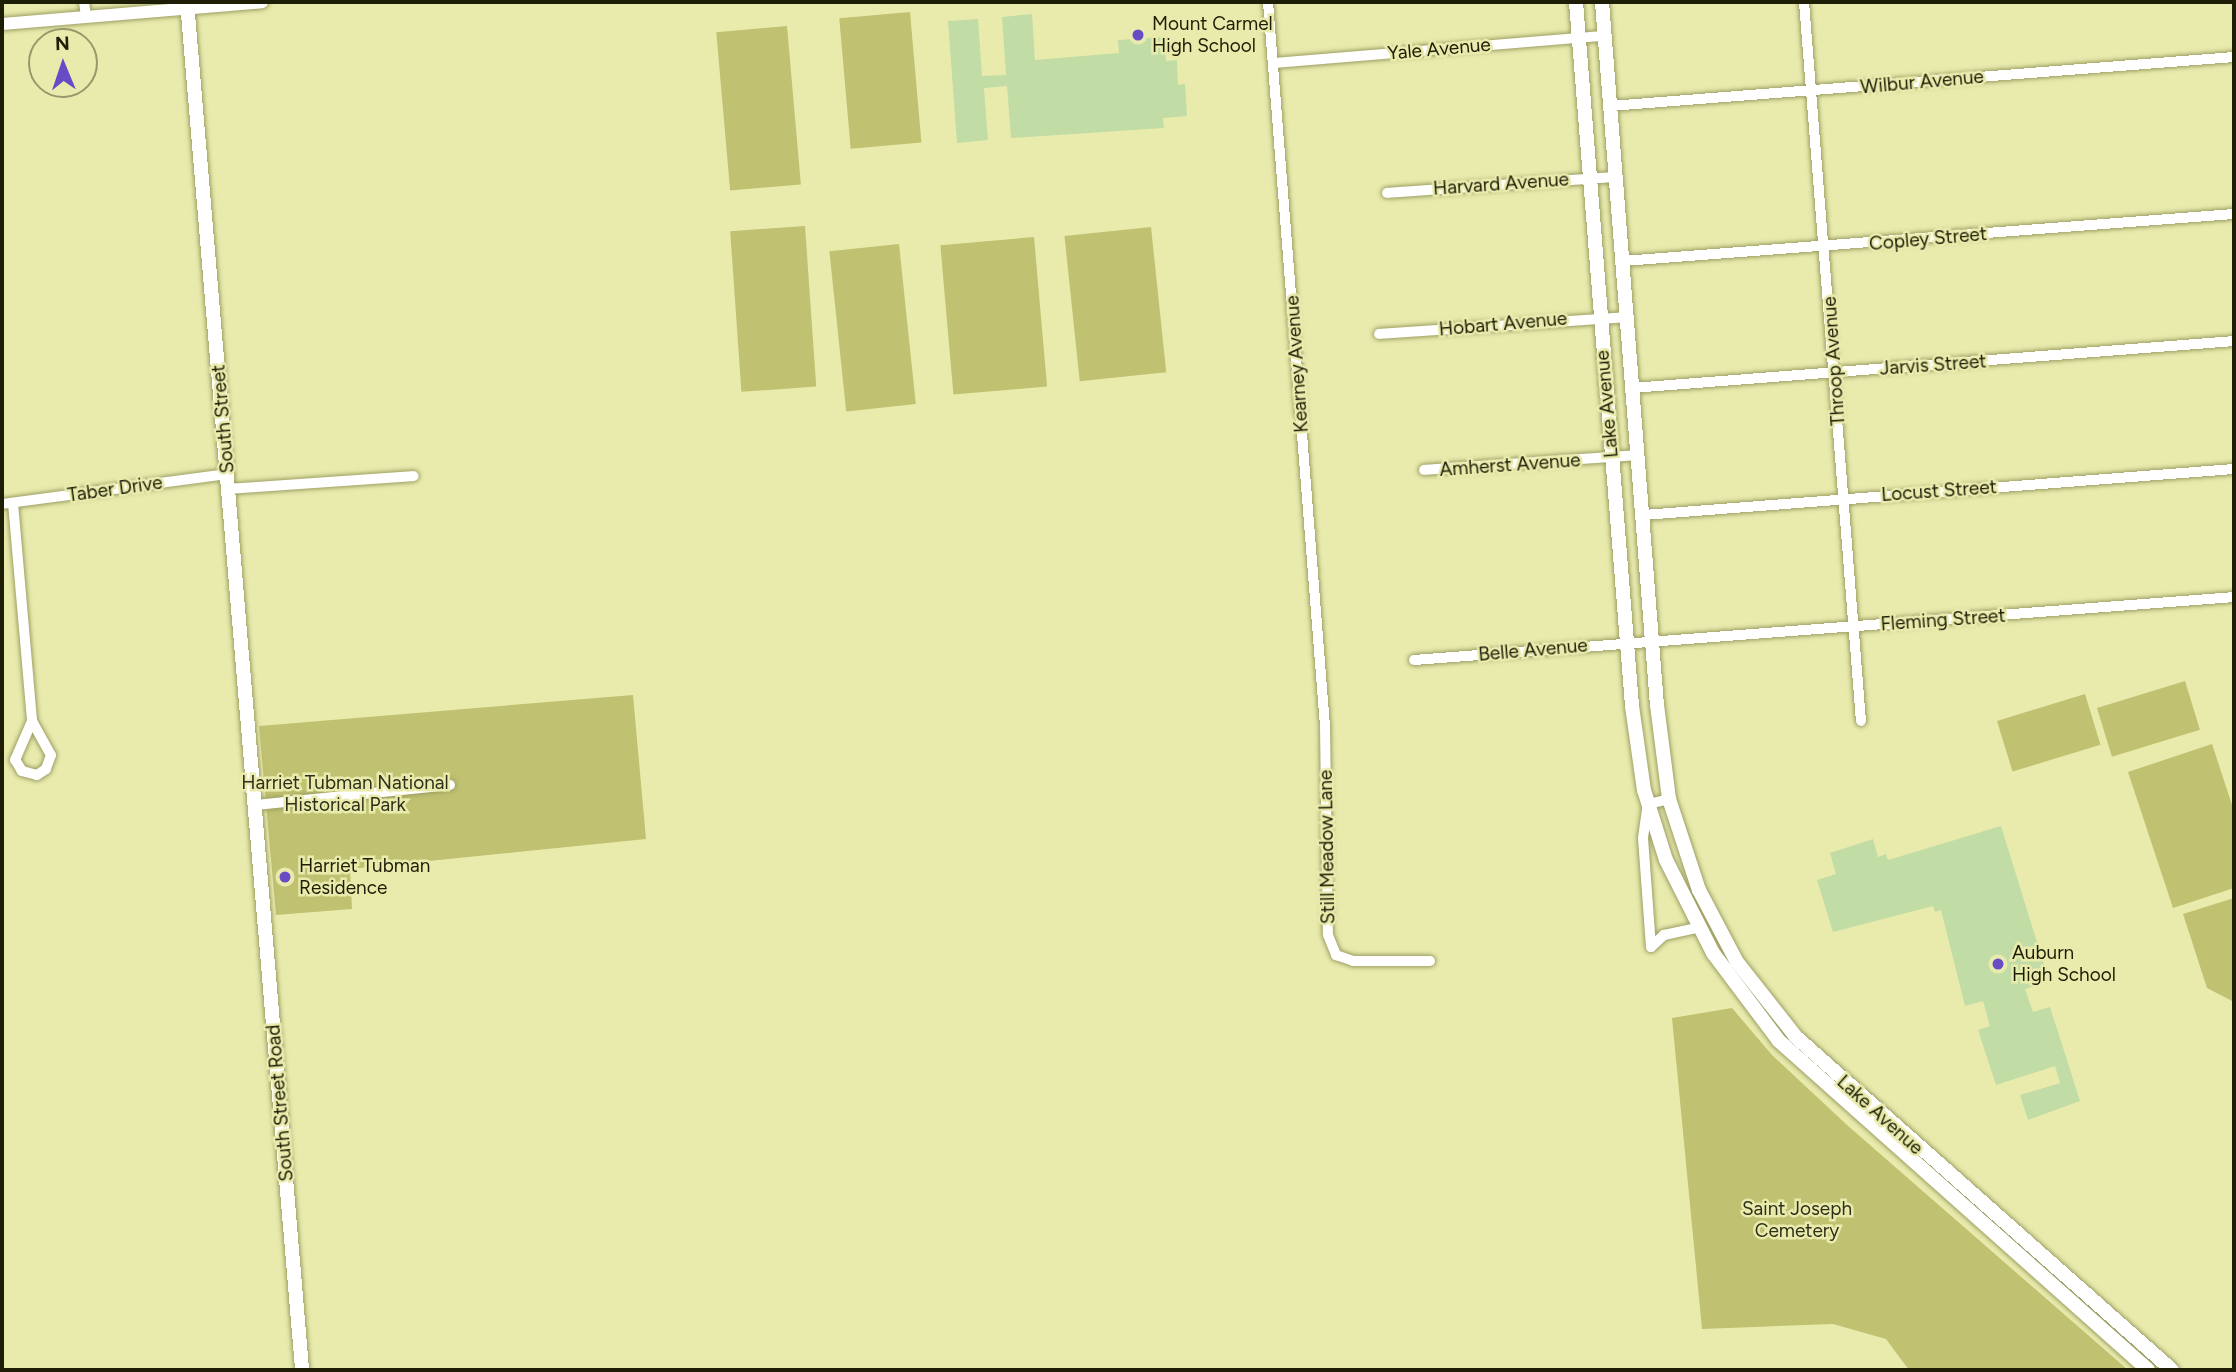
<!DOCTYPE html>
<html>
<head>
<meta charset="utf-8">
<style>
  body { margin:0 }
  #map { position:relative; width:2236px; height:1372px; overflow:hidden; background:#e9ebad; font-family:Figtree,sans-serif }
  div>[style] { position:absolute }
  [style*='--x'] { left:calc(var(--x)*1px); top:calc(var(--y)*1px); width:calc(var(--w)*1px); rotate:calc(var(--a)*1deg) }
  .green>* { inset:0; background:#c0c171; transform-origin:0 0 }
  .building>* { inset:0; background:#c1dca5 }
  .roads { filter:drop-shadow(0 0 2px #9e9f64) drop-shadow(0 0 2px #9e9f64) }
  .minor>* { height:10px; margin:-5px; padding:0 5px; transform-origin:5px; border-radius:5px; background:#fff }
  .tertiary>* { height:12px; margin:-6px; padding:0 6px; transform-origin:6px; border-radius:6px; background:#fff }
  .secondary>* { height:14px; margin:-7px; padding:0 7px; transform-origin:7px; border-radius:7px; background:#fff }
  .primary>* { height:14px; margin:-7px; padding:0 7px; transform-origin:7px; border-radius:7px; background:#fff }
  .dots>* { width:19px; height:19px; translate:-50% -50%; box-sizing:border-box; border:4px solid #e9ebad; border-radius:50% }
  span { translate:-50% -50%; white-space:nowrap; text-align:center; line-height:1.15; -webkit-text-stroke:5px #e9ebad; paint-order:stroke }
  .poi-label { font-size:19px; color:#1d1e05 }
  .left { translate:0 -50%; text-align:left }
  .street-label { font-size:19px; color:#1d1e05 }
  .park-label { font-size:19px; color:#2e2f19 }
  .frame { position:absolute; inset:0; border:4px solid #1d1e05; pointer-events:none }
  .north { position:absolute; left:28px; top:28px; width:70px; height:70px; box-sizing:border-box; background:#e9ebad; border:2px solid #97996a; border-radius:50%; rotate:358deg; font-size:19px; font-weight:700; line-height:28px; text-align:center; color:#1d1e05 }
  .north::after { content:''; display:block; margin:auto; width:24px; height:32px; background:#684cc5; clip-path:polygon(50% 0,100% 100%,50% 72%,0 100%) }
</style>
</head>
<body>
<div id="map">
  <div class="green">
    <div style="left:910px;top:12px;width:131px;height:71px;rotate:85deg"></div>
    <div style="left:787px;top:26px;width:159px;height:71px;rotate:85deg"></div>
    <div style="left:805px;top:226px;width:161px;height:75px;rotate:86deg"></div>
    <div style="left:1151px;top:227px;width:146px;height:87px;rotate:84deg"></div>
    <div style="left:1034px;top:237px;width:150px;height:94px;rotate:85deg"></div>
    <div style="left:899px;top:244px;width:161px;height:70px;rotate:84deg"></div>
    <div style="left:2185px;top:681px;width:51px;height:92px;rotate:73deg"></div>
    <div style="left:2085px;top:694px;width:53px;height:92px;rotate:73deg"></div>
    <div style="clip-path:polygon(633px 695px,646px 839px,350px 869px,352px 909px,276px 915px,259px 726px)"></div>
    <div style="clip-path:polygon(2212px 744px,2234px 811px,2234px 888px,2173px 908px,2128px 772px)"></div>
    <div style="clip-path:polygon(2234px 898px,2234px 1002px,2207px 988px,2183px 914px)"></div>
    <div style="clip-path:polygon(1732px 1008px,1772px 1055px,1847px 1125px,2128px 1370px,1909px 1370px,1886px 1339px,1833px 1324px,1702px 1329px,1672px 1018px)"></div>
  </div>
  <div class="building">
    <div style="clip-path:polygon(1032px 14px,1035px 60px,1119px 53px,1118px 40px,1164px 37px,1166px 61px,1177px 60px,1178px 85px,1185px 84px,1187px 116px,1163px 118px,1164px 128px,1011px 138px,1007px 86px,984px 88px,988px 140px,957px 143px,948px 21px,978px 19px,982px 76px,1006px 75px,1002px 17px)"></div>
    <div style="clip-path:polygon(2001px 826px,2049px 981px,2025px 989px,2033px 1012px,2050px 1007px,2080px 1101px,2028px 1120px,2020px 1095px,2060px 1083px,2055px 1066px,1996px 1085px,1978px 1030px,1990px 1026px,1983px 1001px,1965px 1006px,1941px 910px,1935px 912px,1933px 906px,1833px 932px,1817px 880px,1836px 874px,1830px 853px,1873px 839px,1878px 857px,1886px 854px,1888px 860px)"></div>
  </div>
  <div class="roads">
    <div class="minor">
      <div style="--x:84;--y:2;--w:15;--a:82"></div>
      <div style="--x:1268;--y:2;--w:726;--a:85.5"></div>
      <div style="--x:1325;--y:726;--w:209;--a:89.2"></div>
      <div style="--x:1328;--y:935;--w:22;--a:68"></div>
      <div style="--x:1336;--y:955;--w:18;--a:19"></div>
      <div style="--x:1353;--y:961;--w:77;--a:0"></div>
      <div style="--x:1804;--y:2;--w:721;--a:85.47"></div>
      <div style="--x:1273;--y:63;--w:332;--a:-4.7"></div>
      <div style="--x:1610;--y:106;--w:626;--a:-4.49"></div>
      <div style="--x:1387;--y:193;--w:230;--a:-4"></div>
      <div style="--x:1623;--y:261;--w:613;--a:-4.4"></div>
      <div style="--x:1379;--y:334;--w:249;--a:-3.9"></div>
      <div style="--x:1632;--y:388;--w:604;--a:-4.46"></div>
      <div style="--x:1424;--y:470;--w:214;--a:-4"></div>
      <div style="--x:229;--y:489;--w:185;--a:-4"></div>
      <div style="--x:13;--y:503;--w:219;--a:85"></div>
      <div style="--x:2;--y:504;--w:228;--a:-7.6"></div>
      <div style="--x:1644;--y:515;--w:592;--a:-4.46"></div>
      <div style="--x:1414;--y:660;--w:822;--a:-4.39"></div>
      <div style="--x:32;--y:721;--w:39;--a:61"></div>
      <div style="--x:51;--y:755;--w:15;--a:110"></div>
      <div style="--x:46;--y:769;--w:11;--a:146"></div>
      <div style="--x:37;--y:775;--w:16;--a:-165"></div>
      <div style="--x:22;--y:771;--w:13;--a:-122"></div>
      <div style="--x:15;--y:760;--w:43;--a:-66.4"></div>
      <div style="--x:256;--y:805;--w:195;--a:-5.9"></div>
      <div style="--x:1651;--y:947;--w:109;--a:-94.2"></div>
      <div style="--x:1643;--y:838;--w:34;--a:-82"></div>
      <div style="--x:1648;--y:804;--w:22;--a:-13"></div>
      <div style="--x:1651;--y:947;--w:18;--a:-43"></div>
      <div style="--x:1664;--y:935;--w:35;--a:-12"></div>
    </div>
    <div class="tertiary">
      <div style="--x:2;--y:24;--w:261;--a:-4.8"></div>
    </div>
    <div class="secondary">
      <div style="--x:1576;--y:2;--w:706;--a:85.45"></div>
      <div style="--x:1632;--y:706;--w:85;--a:81.9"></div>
      <div style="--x:1644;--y:790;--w:73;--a:72.6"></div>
      <div style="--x:1666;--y:860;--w:104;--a:63.2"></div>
      <div style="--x:1713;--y:953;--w:110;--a:53.1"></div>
      <div style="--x:1779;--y:1041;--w:494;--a:41.7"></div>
      <div style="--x:1602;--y:2;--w:705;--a:85.53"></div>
      <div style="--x:1657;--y:705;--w:95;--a:82.7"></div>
      <div style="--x:1669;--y:799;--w:96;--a:71.8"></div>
      <div style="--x:1699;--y:890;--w:81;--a:62.2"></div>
      <div style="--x:1737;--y:962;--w:95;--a:51.8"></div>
      <div style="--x:1796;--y:1037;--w:502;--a:41.53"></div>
    </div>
    <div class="primary">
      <div style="--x:187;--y:2;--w:1373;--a:85.19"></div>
    </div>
  </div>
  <div class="dots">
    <div style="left:1138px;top:35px;background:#684cc5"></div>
    <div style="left:285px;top:877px;background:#684cc5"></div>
    <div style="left:1998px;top:964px;background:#684cc5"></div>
  </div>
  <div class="poi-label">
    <span class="left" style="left:1152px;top:35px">Mount Carmel<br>High School</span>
    <span class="left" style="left:299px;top:877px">Harriet Tubman<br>Residence</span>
    <span class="left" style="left:2012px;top:964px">Auburn<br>High School</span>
  </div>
  <div class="street-label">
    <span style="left:1439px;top:49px;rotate:-5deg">Yale Avenue</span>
    <span style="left:1922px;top:82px;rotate:-5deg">Wilbur Avenue</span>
    <span style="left:1501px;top:184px;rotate:-4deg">Harvard Avenue</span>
    <span style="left:1928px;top:239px;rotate:-5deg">Copley Street</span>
    <span style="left:1503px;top:324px;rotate:-5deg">Hobart Avenue</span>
    <span style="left:1834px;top:361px;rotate:-94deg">Throop Avenue</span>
    <span style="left:1297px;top:364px;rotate:-94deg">Kearney Avenue</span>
    <span style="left:1933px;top:365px;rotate:-4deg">Jarvis Street</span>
    <span style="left:1607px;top:404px;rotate:-95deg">Lake Avenue</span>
    <span style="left:223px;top:419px;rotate:-95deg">South Street</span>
    <span style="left:1510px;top:465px;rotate:-4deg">Amherst Avenue</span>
    <span style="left:115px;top:489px;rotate:-8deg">Taber Drive</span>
    <span style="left:1939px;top:491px;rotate:-4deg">Locust Street</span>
    <span style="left:1943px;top:620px;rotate:-4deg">Fleming Street</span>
    <span style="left:1533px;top:650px;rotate:-5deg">Belle Avenue</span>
    <span style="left:1327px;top:847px;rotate:-91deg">Still Meadow Lane</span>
    <span style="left:280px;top:1103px;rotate:-95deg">South Street Road</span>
    <span style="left:1880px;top:1115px;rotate:42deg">Lake Avenue</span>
  </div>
  <div class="park-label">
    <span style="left:345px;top:794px">Harriet Tubman National<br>Historical Park</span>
    <span style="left:1797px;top:1220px">Saint Joseph<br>Cemetery</span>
  </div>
  <div class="frame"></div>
  <div class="north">N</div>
</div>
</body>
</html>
